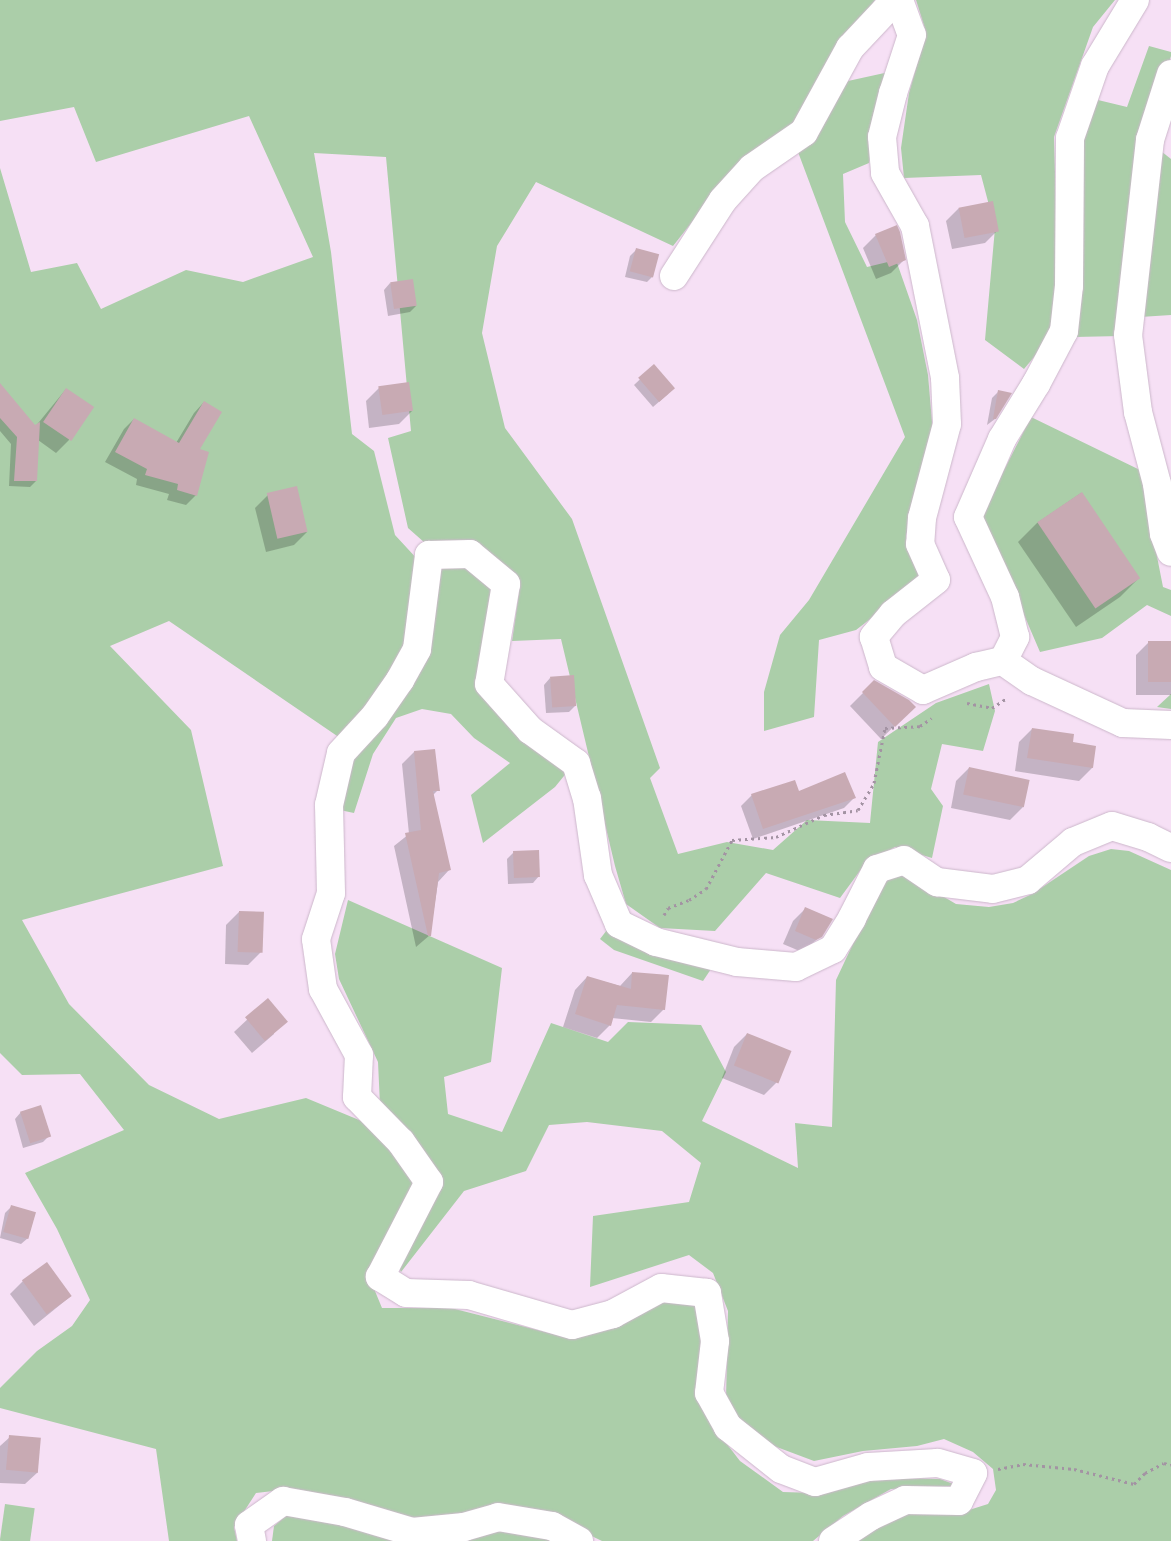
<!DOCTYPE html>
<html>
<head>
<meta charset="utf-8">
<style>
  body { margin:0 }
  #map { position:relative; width:1171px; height:1541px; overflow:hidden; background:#f6e0f5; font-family:"PT Sans",sans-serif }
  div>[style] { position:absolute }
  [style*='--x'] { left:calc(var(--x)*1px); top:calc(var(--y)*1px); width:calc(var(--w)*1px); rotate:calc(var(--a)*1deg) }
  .green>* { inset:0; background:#abcea9; transform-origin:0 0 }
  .shadow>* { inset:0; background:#0003 }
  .building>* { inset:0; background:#c8aab3; transform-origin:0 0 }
  .path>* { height:3px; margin-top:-1.5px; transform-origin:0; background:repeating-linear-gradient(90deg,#a393a3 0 2.5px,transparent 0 6.5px) }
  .roads { filter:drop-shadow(0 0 1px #ccb7cb) drop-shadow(0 0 1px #ccb7cb) }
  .minor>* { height:28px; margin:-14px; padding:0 14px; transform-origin:14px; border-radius:14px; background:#fff }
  span { translate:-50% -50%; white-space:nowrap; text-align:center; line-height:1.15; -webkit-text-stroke:4.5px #fff; paint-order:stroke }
</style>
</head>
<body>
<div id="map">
  <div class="green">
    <div style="clip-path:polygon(0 0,875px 0,796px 122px,734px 169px,673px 246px,536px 182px,497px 246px,482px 333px,505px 428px,572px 519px,660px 768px,650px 778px,678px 854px,727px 842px,773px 850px,807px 820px,870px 823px,878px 742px,936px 703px,989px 684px,995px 711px,983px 751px,942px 744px,931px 789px,943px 806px,932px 858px,895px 847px,865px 864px,840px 898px,766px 873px,715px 931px,660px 928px,626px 904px,615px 866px,561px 639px,512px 641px,520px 585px,479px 544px,425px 543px,408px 528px,388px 438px,411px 431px,386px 157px,314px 153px,331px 252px,352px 434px,374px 451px,395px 535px,419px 561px,408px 652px,343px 740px,169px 621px,110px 646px,191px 730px,223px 866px,22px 920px,69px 1004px,149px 1085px,219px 1119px,306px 1098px,376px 1127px,420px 1183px,370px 1279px,382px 1308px,451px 1308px,573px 1339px,623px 1319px,669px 1295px,699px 1304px,713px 1426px,740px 1461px,783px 1492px,815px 1493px,858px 1477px,940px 1479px,959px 1486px,891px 1489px,843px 1516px,813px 1541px,602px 1541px,548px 1515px,415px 1519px,291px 1489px,256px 1493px,234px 1527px,237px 1541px,169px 1541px,156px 1449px,0 1408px,0 1388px,37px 1351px,72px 1326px,90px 1300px,57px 1229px,25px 1173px,124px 1130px,80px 1074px,22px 1075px,0 1053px,0 168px,31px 272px,77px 263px,101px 309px,186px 270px,243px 282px,313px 257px,249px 116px,96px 162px,74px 107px,0 121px)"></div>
    <div style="clip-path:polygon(916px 0,1115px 0,1093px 27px,1054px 137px,1057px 243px,1056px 331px,1024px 369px,985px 340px,995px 228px,981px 175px,904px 178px,901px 148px,909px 93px,926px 32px)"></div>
    <div style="clip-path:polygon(1149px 46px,1171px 52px,1171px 56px,1144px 144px,1121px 336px,1074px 337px,1080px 136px,1098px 100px,1127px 107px)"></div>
    <div style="clip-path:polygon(889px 72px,869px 163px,843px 174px,845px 222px,867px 267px,896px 260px,917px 320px,928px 375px,933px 433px,906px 536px,922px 579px,856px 630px,819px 640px,814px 717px,764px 731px,764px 692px,780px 635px,809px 600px,905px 437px,798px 152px,848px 81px)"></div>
    <div style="clip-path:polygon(1157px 148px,1171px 159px,1171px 315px,1140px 317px)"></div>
    <div style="clip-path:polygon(1031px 417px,1140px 470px,1163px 587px,1171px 590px,1171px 616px,1147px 605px,1102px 638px,1040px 652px,981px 515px)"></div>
    <div style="clip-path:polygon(441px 561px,469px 562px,498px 589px,482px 691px,568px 771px,555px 787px,483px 843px,471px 795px,510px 763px,474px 738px,451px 714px,422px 709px,396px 718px,373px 754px,354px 813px,335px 809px,350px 759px,380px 724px)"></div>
    <div style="clip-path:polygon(1171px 694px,1171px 709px,1157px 707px)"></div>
    <div style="clip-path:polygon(1111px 849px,1129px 851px,1171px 870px,1171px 1541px,856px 1541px,897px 1514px,969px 1510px,988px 1504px,996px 1490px,993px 1469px,973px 1452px,944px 1439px,917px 1446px,863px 1451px,814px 1461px,774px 1446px,739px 1420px,726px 1398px,728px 1311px,713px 1273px,689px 1255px,590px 1287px,593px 1216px,689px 1202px,701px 1163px,662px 1131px,587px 1122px,549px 1125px,526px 1171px,464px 1191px,401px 1272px,396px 1262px,443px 1181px,409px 1136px,380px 1105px,378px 1062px,339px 979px,335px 954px,348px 900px,502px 968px,491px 1062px,444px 1077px,448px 1114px,502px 1132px,551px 1023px,608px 1042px,628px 1022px,701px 1025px,726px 1072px,702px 1121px,798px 1168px,795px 1123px,832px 1127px,836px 980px,867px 914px,880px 881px,893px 873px,917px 881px,956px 904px,989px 907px,1013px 903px,1032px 894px,1089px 856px)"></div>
    <div style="clip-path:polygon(610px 926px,713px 966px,703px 981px,614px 950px,600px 939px)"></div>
    <div style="left:5px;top:1504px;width:30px;height:37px;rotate:8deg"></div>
    <div style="clip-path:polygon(293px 1510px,415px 1541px,272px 1541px,274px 1526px)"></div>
    <div style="clip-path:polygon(511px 1527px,564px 1541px,432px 1541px)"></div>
  </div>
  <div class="shadow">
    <div style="clip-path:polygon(959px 208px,998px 230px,985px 243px,952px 249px,946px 221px)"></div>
    <div style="clip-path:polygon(876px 235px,904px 260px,891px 273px,876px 279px,863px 248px)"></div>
    <div style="clip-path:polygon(636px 250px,658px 255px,653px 276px,647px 282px,625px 277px,630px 256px)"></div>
    <div style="clip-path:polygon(390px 283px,416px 306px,410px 312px,388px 316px,384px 290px)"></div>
    <div style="clip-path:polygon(654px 366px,668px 394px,653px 407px,634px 385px)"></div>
    <div style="clip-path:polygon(379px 388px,412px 411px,399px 424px,369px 428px,366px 401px)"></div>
    <div style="clip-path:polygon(66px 389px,69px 440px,56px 453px,38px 440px,36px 481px,30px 487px,9px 486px,11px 444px,0 431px,0 403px,35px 427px)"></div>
    <div style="clip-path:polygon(998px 392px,995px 419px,987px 425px,992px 398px)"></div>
    <div style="clip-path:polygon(204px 402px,198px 450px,196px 495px,186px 505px,167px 500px,169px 494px,136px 485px,137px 479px,105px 462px,124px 429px,134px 419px,176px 443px,194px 413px)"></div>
    <div style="clip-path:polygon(1081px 493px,1139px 578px,1120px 597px,1076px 627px,1018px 542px,1037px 523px)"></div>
    <div style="clip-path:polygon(268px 495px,307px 532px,294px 545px,266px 552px,255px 508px)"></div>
    <div style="clip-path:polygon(1149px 642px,1171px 643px,1171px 695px,1136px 695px,1136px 655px)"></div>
    <div style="clip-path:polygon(550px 678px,575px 706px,569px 712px,546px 713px,544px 685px)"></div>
    <div style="clip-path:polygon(875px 681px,914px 707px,881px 739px,850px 706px)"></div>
    <div style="clip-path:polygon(1032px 729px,1072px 743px,1095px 747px,1092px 768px,1079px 781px,1015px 771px,1019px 742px)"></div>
    <div style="clip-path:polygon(434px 750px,438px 790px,433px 795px,449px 870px,438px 882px,430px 935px,416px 947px,394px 846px,409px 834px,402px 764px,414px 752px)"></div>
    <div style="clip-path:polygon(969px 768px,1023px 807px,1010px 820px,951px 808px,956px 781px)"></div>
    <div style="clip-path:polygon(798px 793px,854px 798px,844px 808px,753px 839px,741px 806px,752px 795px)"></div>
    <div style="clip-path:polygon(513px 853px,539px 876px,533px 883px,508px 884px,507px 859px)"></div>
    <div style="clip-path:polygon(806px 908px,821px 936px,802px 952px,783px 944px,793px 921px)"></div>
    <div style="clip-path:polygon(239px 912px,261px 952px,248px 965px,225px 964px,226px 925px)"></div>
    <div style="clip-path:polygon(632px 973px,664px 1009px,651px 1022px,612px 1018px,610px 1025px,597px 1038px,563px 1027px,575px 990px,587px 977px,620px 986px)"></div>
    <div style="clip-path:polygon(268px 1000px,274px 1034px,252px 1053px,234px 1032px)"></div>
    <div style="clip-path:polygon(747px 1034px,777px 1082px,764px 1095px,722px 1078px,734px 1047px)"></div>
    <div style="clip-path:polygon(21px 1112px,49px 1136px,43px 1142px,23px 1148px,15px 1119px)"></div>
    <div style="clip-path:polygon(12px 1206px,35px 1213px,28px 1238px,21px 1244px,0 1238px,5px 1213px)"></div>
    <div style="clip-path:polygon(23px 1281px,71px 1296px,34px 1326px,10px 1294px)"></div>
    <div style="clip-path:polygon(10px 1437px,38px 1472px,25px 1484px,0 1483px,0 1446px)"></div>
  </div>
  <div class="building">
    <div style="left:993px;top:201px;width:31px;height:35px;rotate:79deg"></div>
    <div style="clip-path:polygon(897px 225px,900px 232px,906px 260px,889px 267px,875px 234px)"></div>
    <div style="left:636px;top:248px;width:24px;height:24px;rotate:15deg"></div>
    <div style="left:413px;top:279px;width:27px;height:23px;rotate:82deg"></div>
    <div style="left:654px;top:364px;width:32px;height:21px;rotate:49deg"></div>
    <div style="left:409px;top:382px;width:29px;height:31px;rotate:82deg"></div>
    <div style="clip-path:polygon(0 383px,35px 425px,40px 422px,37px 481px,14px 481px,17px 437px,0 418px)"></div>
    <div style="left:66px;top:388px;width:34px;height:41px;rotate:34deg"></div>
    <div style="clip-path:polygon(998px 390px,1012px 393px,996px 419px,993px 419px)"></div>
    <div style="clip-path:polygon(204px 401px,222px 412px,200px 449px,209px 452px,197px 496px,177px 490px,178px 484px,145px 475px,147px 469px,115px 452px,134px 418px,179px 443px)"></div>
    <div style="left:297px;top:486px;width:47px;height:31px;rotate:77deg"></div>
    <div style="left:1082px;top:492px;width:104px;height:54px;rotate:56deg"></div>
    <div style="left:1148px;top:641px;width:23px;height:41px"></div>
    <div style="left:574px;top:675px;width:31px;height:24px;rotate:86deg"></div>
    <div style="clip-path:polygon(874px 680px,909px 700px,916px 707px,895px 727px,862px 692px)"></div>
    <div style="clip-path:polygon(1032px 728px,1074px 734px,1073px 742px,1096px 746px,1093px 768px,1027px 758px)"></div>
    <div style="clip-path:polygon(435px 749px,440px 791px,433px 791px,451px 870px,439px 873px,431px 936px,428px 936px,405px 833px,421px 830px,414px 751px)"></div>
    <div style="left:969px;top:767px;width:62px;height:28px;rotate:12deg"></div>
    <div style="clip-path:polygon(845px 772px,856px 798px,763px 829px,751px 794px,795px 780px,799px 791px)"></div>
    <div style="left:539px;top:850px;width:27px;height:26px;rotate:88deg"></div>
    <div style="clip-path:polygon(805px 907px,833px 919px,822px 937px,816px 940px,795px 931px)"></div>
    <div style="left:239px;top:911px;width:25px;height:41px;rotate:2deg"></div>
    <div style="clip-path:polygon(632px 972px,669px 975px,665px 1010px,617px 1005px,611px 1026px,575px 1014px,587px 976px,631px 989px)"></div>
    <div style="left:268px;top:998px;width:31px;height:30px;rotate:50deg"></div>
    <div style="left:747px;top:1033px;width:48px;height:35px;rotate:22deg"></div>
    <div style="left:41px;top:1105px;width:33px;height:22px;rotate:72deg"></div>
    <div style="left:11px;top:1205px;width:26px;height:28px;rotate:16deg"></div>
    <div style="left:47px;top:1262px;width:42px;height:31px;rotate:54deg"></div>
    <div style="left:9px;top:1435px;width:32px;height:35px;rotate:5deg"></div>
  </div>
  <div class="path">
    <div style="--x:967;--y:703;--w:25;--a:11"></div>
    <div style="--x:992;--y:708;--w:18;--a:-34"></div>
    <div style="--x:664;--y:915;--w:8;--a:-60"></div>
    <div style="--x:668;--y:908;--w:22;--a:-21"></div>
    <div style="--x:689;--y:900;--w:20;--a:-33"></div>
    <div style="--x:706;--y:889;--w:55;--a:-62"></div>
    <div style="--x:732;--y:840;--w:44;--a:-3.9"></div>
    <div style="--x:776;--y:837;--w:53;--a:-24.6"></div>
    <div style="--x:824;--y:815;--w:34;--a:-8"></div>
    <div style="--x:858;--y:810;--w:31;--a:-59"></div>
    <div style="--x:874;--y:783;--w:56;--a:-78.7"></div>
    <div style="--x:885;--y:728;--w:35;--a:-3"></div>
    <div style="--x:920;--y:726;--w:14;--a:-34"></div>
    <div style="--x:998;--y:1469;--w:25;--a:-11"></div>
    <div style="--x:1023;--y:1464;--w:51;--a:5.6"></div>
    <div style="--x:1074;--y:1469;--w:62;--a:14"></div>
    <div style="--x:1134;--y:1484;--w:16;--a:-45"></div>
    <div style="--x:1145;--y:1473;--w:21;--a:-28"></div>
    <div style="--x:1164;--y:1463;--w:7;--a:16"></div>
  </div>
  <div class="roads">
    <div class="minor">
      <div style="--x:899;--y:0;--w:37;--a:70"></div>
      <div style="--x:912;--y:35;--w:61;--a:108.1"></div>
      <div style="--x:893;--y:93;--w:45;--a:104"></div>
      <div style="--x:882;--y:137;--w:36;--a:85"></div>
      <div style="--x:885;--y:173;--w:61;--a:60.5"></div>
      <div style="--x:915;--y:226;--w:155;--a:78.8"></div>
      <div style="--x:945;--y:378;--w:46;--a:87.5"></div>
      <div style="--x:947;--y:424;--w:97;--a:104.9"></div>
      <div style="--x:922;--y:518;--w:26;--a:94"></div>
      <div style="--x:920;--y:544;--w:39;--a:66"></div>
      <div style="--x:936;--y:580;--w:55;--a:141.7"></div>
      <div style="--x:893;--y:614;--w:30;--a:130"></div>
      <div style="--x:874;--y:637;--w:31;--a:73"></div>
      <div style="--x:883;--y:667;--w:46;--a:29.9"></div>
      <div style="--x:923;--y:690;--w:58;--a:-23.5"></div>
      <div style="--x:976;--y:667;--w:28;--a:-13"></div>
      <div style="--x:1003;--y:661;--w:35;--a:35"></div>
      <div style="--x:1032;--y:681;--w:100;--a:24.8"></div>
      <div style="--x:1123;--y:723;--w:48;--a:2.4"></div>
      <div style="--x:1171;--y:74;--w:69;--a:107.7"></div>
      <div style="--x:1150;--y:140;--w:196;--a:96.4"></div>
      <div style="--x:1128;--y:335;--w:78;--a:82.6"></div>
      <div style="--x:1138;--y:412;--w:74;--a:75.2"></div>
      <div style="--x:1157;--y:484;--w:50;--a:82"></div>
      <div style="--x:1164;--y:534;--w:19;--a:69"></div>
      <div style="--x:674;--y:276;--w:90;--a:-57.2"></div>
      <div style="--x:723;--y:200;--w:43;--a:-47.8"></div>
      <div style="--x:752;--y:168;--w:63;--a:-34.7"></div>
      <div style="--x:804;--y:132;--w:96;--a:-61.3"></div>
      <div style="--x:850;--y:48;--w:66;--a:-46.8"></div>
      <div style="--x:1003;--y:661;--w:27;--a:-63"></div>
      <div style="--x:1015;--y:637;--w:41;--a:-104"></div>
      <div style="--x:1005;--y:597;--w:88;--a:-114.8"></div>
      <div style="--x:968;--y:517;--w:85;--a:-66.4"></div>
      <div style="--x:1002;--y:439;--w:65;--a:-58.3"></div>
      <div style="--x:1036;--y:384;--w:60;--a:-62.2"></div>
      <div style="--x:1064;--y:331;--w:45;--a:-83.7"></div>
      <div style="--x:1069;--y:286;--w:148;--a:-89.6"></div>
      <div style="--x:1070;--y:138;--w:76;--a:-70.9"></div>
      <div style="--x:1095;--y:66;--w:77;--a:-58.8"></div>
      <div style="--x:252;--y:1541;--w:16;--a:-101"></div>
      <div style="--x:249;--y:1525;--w:42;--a:-35.2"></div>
      <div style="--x:283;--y:1501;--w:63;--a:10.1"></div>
      <div style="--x:345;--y:1512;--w:70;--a:16.6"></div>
      <div style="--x:412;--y:1532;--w:52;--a:-5.5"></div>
      <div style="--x:464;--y:1527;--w:35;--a:-16"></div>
      <div style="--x:498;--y:1517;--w:55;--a:9.5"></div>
      <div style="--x:552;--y:1526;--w:31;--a:29"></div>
      <div style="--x:833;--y:1541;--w:45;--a:-33.3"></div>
      <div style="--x:871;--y:1516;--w:38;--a:-25"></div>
      <div style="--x:905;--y:1500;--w:54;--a:1.1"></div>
      <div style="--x:959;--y:1501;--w:31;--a:-63"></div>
      <div style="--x:973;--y:1473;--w:37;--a:-164"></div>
      <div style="--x:937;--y:1463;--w:69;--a:176.7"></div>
      <div style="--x:868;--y:1467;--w:55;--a:164.2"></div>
      <div style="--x:815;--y:1482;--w:36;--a:-159"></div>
      <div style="--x:781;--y:1469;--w:68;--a:-141.6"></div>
      <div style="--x:728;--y:1427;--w:39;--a:-119"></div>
      <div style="--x:709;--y:1393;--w:52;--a:-83.4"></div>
      <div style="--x:715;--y:1341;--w:49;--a:-99.5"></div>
      <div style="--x:707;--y:1293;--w:46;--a:-173.8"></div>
      <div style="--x:661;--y:1288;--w:55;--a:151.6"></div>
      <div style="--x:613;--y:1314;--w:42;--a:165"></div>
      <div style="--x:572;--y:1325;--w:107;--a:-163.8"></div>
      <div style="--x:469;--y:1295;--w:63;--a:-178.2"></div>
      <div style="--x:406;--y:1293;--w:31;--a:-148"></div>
      <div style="--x:380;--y:1277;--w:107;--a:-62.7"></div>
      <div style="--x:429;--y:1182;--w:49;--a:-125"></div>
      <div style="--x:401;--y:1142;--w:63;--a:-134.4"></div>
      <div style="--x:357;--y:1097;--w:42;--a:-87.3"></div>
      <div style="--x:359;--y:1055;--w:75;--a:-118.6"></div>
      <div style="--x:323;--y:989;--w:50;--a:-98"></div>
      <div style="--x:316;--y:939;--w:48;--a:-71.9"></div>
      <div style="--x:331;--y:893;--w:88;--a:-91.3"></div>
      <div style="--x:329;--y:805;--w:53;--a:-77"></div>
      <div style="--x:341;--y:753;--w:50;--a:-47.4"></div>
      <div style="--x:375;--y:716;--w:44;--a:-55.2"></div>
      <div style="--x:400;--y:680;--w:35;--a:-61"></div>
      <div style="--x:417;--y:649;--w:95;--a:-82.7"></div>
      <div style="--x:429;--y:555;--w:41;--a:-1.4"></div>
      <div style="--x:470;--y:554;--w:47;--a:39.8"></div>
      <div style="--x:506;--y:584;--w:101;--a:99.6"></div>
      <div style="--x:489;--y:684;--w:62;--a:48.3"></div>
      <div style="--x:530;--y:730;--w:57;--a:35.7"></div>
      <div style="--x:576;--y:763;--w:37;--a:73"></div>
      <div style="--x:587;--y:798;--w:78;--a:81.9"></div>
      <div style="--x:598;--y:875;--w:53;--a:66.8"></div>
      <div style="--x:619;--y:924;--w:41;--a:25.9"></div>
      <div style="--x:656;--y:942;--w:83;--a:13.9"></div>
      <div style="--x:737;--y:962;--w:59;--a:4.8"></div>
      <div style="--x:796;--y:967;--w:41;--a:-25.9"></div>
      <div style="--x:833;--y:949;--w:36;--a:-58"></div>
      <div style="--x:852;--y:918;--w:55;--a:-63"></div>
      <div style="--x:877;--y:869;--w:28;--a:-18"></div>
      <div style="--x:904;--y:860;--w:40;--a:34"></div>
      <div style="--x:937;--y:882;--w:56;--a:7.1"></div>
      <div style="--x:993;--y:889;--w:36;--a:-14"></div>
      <div style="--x:1028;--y:880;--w:59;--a:-40.2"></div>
      <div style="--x:1073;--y:842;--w:42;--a:-22.3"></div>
      <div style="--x:1112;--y:826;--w:38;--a:17"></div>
      <div style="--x:1148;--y:837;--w:25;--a:26"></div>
    </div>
  </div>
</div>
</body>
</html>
